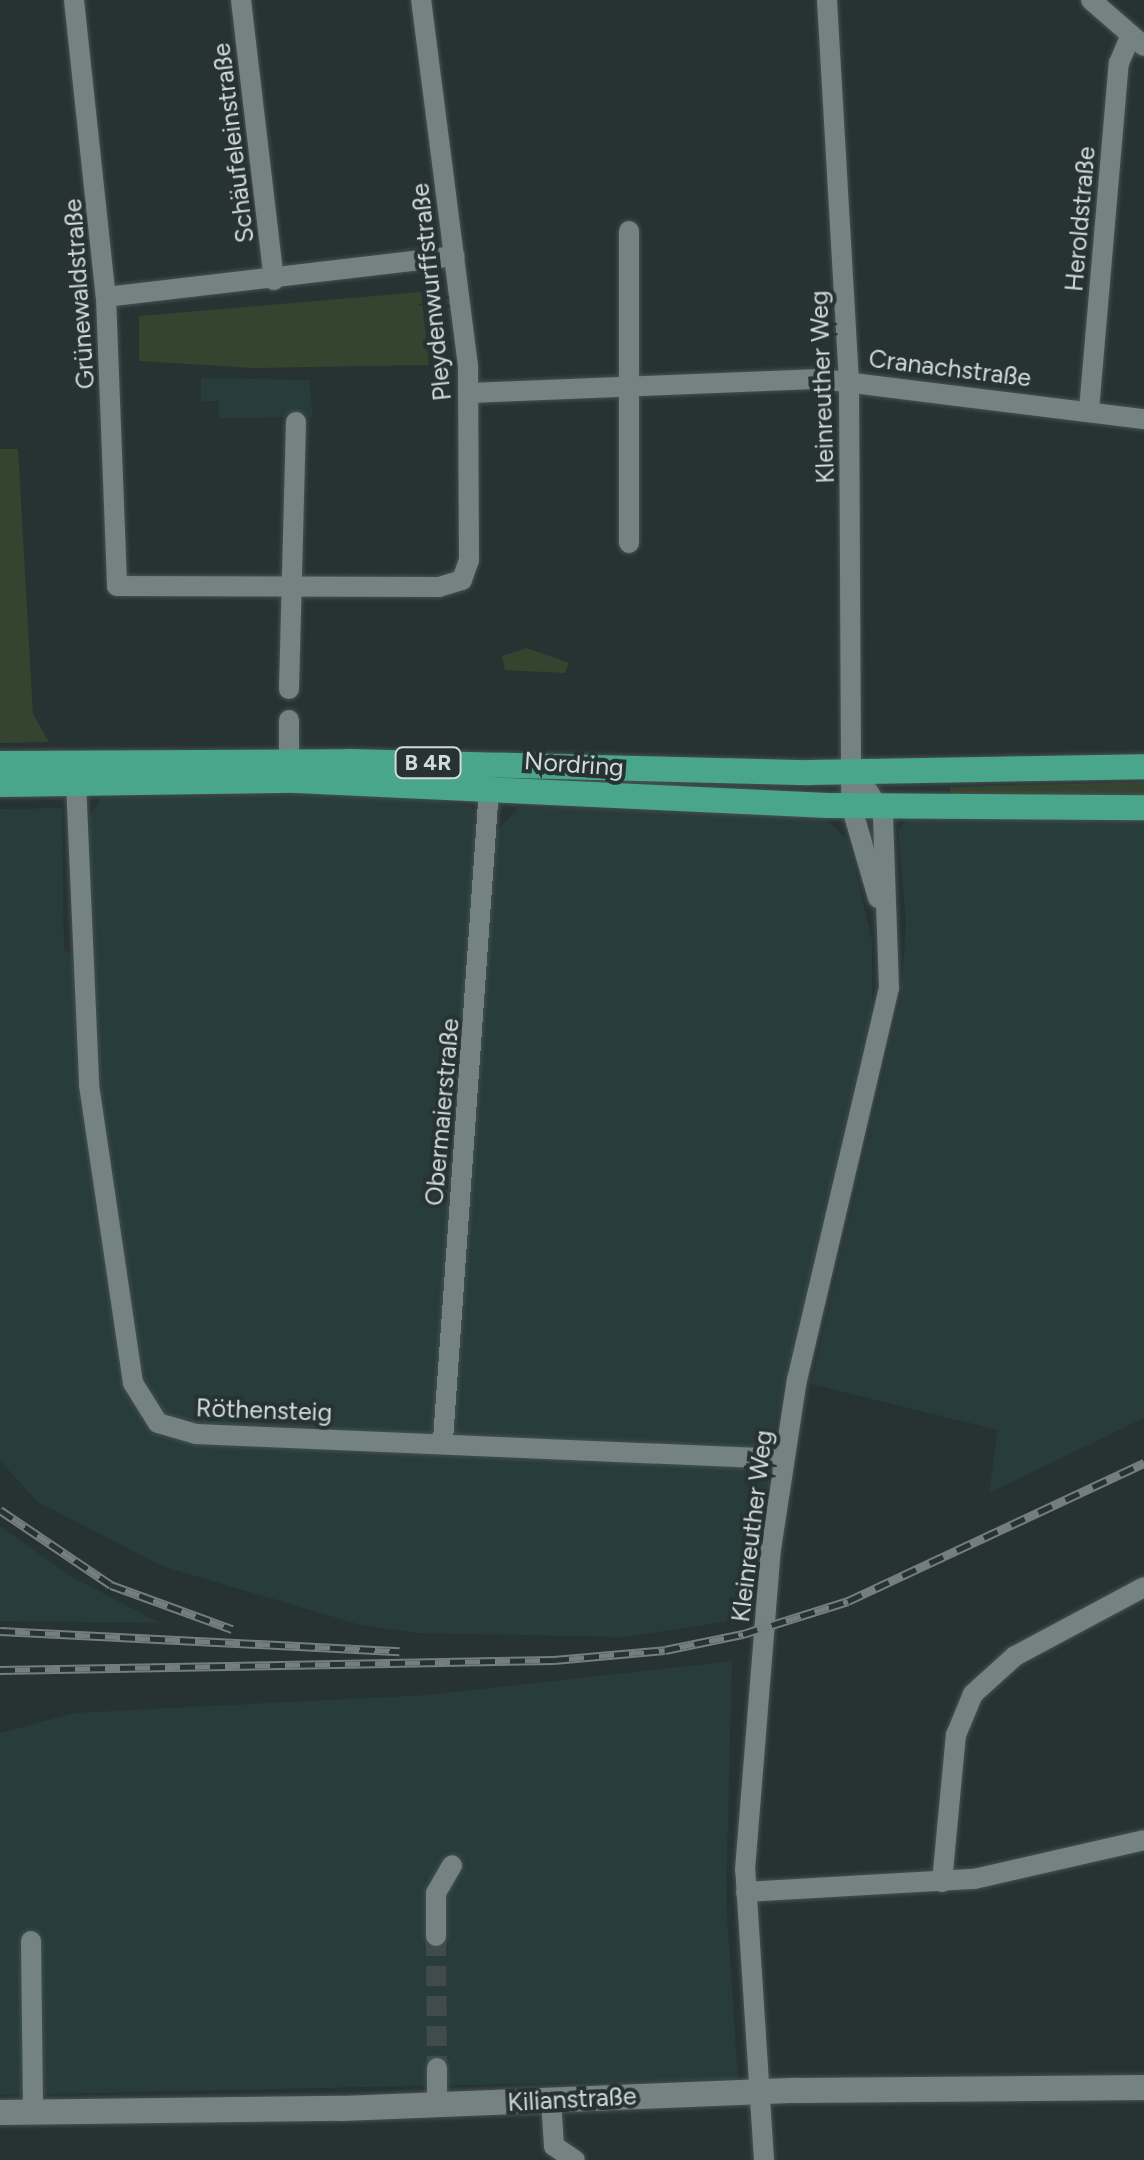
<!DOCTYPE html>
<html>
<head>
<meta charset="utf-8">
<style>
  body { margin:0 }
  #map { position:relative; width:1144px; height:2160px; overflow:hidden; background:#273232; font-family:Figtree,sans-serif }
  div>[style] { position:absolute }
  [style*='--x'] { left:calc(var(--x)*1px); top:calc(var(--y)*1px); width:calc(var(--w)*1px); rotate:calc(var(--a)*1deg) }
  .built>* { inset:0; background:#283c3c }
  .green>* { inset:0; background:#35442e }
  .street-tunnel>* { height:20px; margin-top:-10px; transform-origin:0; background:repeating-linear-gradient(90deg,#414b4b 0 20px,transparent 0 30px) }
  .roads { filter:drop-shadow(0 0 2px #465050) drop-shadow(0 0 2px #465050) }
  .street>* { height:20px; margin:-10px; padding:0 10px; transform-origin:10px; border-radius:10px; background:#758282 }
  .secondary>* { height:25px; margin:-12.5px; padding:0 12.5px; transform-origin:12.5px; border-radius:12.5px; background:#758282 }
  .primary>* { height:25px; margin:-12.5px; padding:0 12.5px; transform-origin:12.5px; border-radius:12.5px; background:#4aa68a }
  .rail>* { height:9px; margin-top:-4.5px; transform-origin:0; background:repeating-linear-gradient(90deg,#273232 0 15px,#757e7e 0 30px); box-sizing:border-box; border-block:2px solid #757e7e }
  span { translate:-50% -50%; white-space:nowrap; text-align:center; line-height:1.15; -webkit-text-stroke:8px #273232; paint-order:stroke }
  .shield-label span { padding:2px 8px; background:#273232; border:2px solid; border-radius:8px; -webkit-text-stroke-width:0 }
  .shield-label { font-size:22px; color:#d3dada; font-weight:700 }
  .street-label { font-size:25px; color:#d3dada }
</style>
</head>
<body>
<div id="map">
  <div class="built">
    <div style="clip-path:polygon(201px 378px,309px 380px,313px 417px,219px 418px,219px 401px,201px 401px)"></div>
    <div style="clip-path:polygon(370px 793px,473px 806px,487px 958px,497px 831px,518px 807px,824px 817px,848px 840px,872px 940px,872px 1007px,776px 1420px,750px 1618px,625px 1637px,415px 1633px,357px 1624px,162px 1566px,38px 1502px,0 1461px,0 809px,62px 808px,64px 950px,90px 961px,90px 817px,101px 798px)"></div>
    <div style="clip-path:polygon(933px 813px,1144px 820px,1144px 1418px,989px 1493px,998px 1430px,811px 1384px,901px 997px,906px 922px,898px 829px,909px 817px)"></div>
    <div style="clip-path:polygon(0 1526px,72px 1577px,160px 1623px,0 1621px)"></div>
    <div style="clip-path:polygon(732px 1661px,726px 1899px,738px 2079px,0 2095px,0 1733px,75px 1713px,428px 1695px)"></div>
  </div>
  <div class="green">
    <div style="clip-path:polygon(421px 292px,429px 365px,254px 368px,139px 361px,139px 316px)"></div>
    <div style="clip-path:polygon(0 449px,18px 449px,33px 714px,49px 742px,0 743px)"></div>
    <div style="clip-path:polygon(527px 648px,569px 663px,565px 673px,505px 670px,502px 656px)"></div>
    <div style="clip-path:polygon(1144px 782px,1144px 796px,950px 794px,950px 787px)"></div>
  </div>
  <div class="street-tunnel">
    <div style="--x:436;--y:1936;--w:132;--a:89.6"></div>
  </div>
  <div class="roads">
    <div class="street">
      <div style="--x:74;--y:0;--w:299;--a:83.9"></div>
      <div style="--x:106;--y:297;--w:289;--a:87.8"></div>
      <div style="--x:117;--y:586;--w:322;--a:0.2"></div>
      <div style="--x:439;--y:587;--w:24;--a:-17"></div>
      <div style="--x:462;--y:580;--w:21;--a:-71"></div>
      <div style="--x:469;--y:560;--w:194;--a:-90.3"></div>
      <div style="--x:468;--y:366;--w:369;--a:-97.3"></div>
      <div style="--x:241;--y:0;--w:282;--a:83.3"></div>
      <div style="--x:827;--y:0;--w:382;--a:86.7"></div>
      <div style="--x:849;--y:381;--w:424;--a:89.7"></div>
      <div style="--x:851;--y:805;--w:97;--a:73.8"></div>
      <div style="--x:1091;--y:0;--w:70;--a:41"></div>
      <div style="--x:629;--y:231;--w:312;--a:90"></div>
      <div style="--x:106;--y:297;--w:351;--a:-6.7"></div>
      <div style="--x:469;--y:393;--w:352;--a:-2.3"></div>
      <div style="--x:821;--y:379;--w:325;--a:7.1"></div>
      <div style="--x:1089;--y:410;--w:348;--a:-85.1"></div>
      <div style="--x:1119;--y:63;--w:30;--a:-67"></div>
      <div style="--x:289;--y:689;--w:267;--a:-88.5"></div>
      <div style="--x:289;--y:720;--w:41;--a:90"></div>
      <div style="--x:76;--y:782;--w:303;--a:87.5"></div>
      <div style="--x:89;--y:1085;--w:301;--a:81.6"></div>
      <div style="--x:133;--y:1383;--w:47;--a:58"></div>
      <div style="--x:158;--y:1423;--w:40;--a:16"></div>
      <div style="--x:196;--y:1434;--w:587;--a:2.44"></div>
      <div style="--x:443;--y:1440;--w:654;--a:-85.96"></div>
      <div style="--x:942;--y:1882;--w:148;--a:-84.6"></div>
      <div style="--x:956;--y:1735;--w:44;--a:-67.5"></div>
      <div style="--x:973;--y:1694;--w:57;--a:-42.1"></div>
      <div style="--x:1015;--y:1656;--w:146;--a:-28.1"></div>
      <div style="--x:746;--y:1892;--w:228;--a:-3.3"></div>
      <div style="--x:974;--y:1879;--w:174;--a:-12.9"></div>
      <div style="--x:436;--y:1936;--w:43;--a:-90"></div>
      <div style="--x:436;--y:1893;--w:32;--a:-60"></div>
      <div style="--x:31;--y:1941;--w:170;--a:89.3"></div>
      <div style="--x:437;--y:2068;--w:37;--a:90"></div>
      <div style="--x:551;--y:2100;--w:46;--a:86.3"></div>
      <div style="--x:554;--y:2146;--w:25;--a:34"></div>
      <div style="--x:764;--y:2160;--w:291;--a:-93.7"></div>
      <div style="--x:745;--y:1870;--w:322;--a:-85.4"></div>
      <div style="--x:771;--y:1549;--w:171;--a:-81.3"></div>
      <div style="--x:797;--y:1380;--w:403;--a:-76.8"></div>
      <div style="--x:889;--y:988;--w:173;--a:-92"></div>
      <div style="--x:883;--y:815;--w:51;--a:-122.1"></div>
    </div>
    <div class="secondary">
      <div style="--x:0;--y:2112;--w:341;--a:-0.7"></div>
      <div style="--x:341;--y:2108;--w:455;--a:-2.3"></div>
      <div style="--x:796;--y:2090;--w:348;--a:-0.5"></div>
    </div>
    <div class="primary">
      <div style="--x:0;--y:763;--w:349;--a:-0.3"></div>
      <div style="--x:349;--y:761;--w:459;--a:1.4"></div>
      <div style="--x:808;--y:772;--w:336;--a:-1"></div>
      <div style="--x:0;--y:784;--w:296;--a:-0.8"></div>
      <div style="--x:296;--y:780;--w:532;--a:2.7"></div>
      <div style="--x:827;--y:805;--w:317;--a:0.4"></div>
    </div>
  </div>
  <div class="rail">
    <div style="--x:0;--y:1510;--w:134;--a:34"></div>
    <div style="--x:111;--y:1585;--w:129;--a:20"></div>
    <div style="--x:0;--y:1631;--w:400;--a:2.9"></div>
    <div style="--x:0;--y:1670;--w:554;--a:-1.03"></div>
    <div style="--x:554;--y:1660;--w:111;--a:-5.1"></div>
    <div style="--x:665;--y:1650;--w:80;--a:-11.6"></div>
    <div style="--x:743;--y:1634;--w:110;--a:-17.4"></div>
    <div style="--x:848;--y:1601;--w:327;--a:-25"></div>
  </div>
  <div class="shield-label">
    <span style="left:428px;top:763px">B 4R</span>
  </div>
  <div class="street-label">
    <span style="left:233px;top:143px;rotate:-97deg">Schäufeleinstraße</span>
    <span style="left:1080px;top:219px;rotate:-85deg">Heroldstraße</span>
    <span style="left:431px;top:292px;rotate:-96deg">Pleydenwurffstraße</span>
    <span style="left:79px;top:294px;rotate:-94deg">Grünewaldstraße</span>
    <span style="left:950px;top:368px;rotate:7deg">Cranachstraße</span>
    <span style="left:822px;top:387px;rotate:-92deg">Kleinreuther Weg</span>
    <span style="left:574px;top:764px;rotate:4deg">Nordring</span>
    <span style="left:442px;top:1112px;rotate:-85deg">Obermaierstraße</span>
    <span style="left:264px;top:1410px;rotate:2deg">Röthensteig</span>
    <span style="left:752px;top:1526px;rotate:-83deg">Kleinreuther Weg</span>
    <span style="left:572px;top:2099px;rotate:-3deg">Kilianstraße</span>
  </div>
</div>
</body>
</html>
